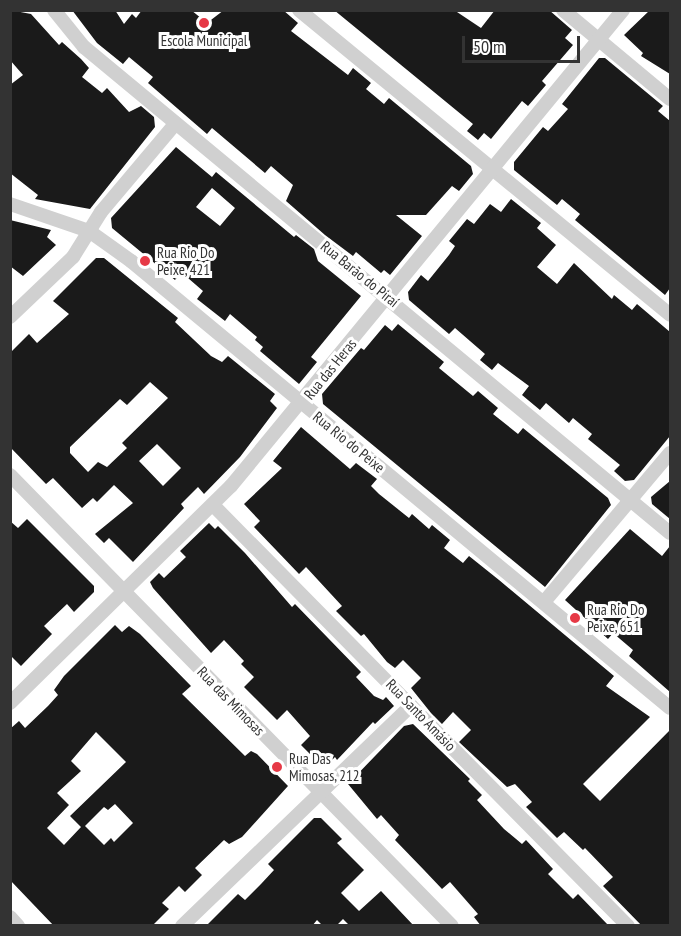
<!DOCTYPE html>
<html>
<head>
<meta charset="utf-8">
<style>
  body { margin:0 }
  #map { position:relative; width:681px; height:936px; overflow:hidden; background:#fff; font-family:"PT Sans Narrow",sans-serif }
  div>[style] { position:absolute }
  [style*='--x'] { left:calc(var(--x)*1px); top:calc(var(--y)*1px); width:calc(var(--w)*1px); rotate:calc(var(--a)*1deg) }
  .building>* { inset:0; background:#1a1a1a }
  .minor>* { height:14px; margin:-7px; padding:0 7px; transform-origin:7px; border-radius:7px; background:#d0d0d0 }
  .dots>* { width:16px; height:16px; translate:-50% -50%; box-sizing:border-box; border:3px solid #fff; border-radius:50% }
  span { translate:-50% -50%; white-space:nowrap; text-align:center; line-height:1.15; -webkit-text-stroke:6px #fff; paint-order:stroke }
  .poi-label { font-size:15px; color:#333 }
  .left { translate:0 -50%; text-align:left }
  .street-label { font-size:15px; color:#333 }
  .frame { position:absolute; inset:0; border:12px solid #333; pointer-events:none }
  .scale { position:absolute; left:462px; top:36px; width:118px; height:27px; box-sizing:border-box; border:3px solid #333; border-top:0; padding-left:8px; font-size:18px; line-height:21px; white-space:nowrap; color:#333; -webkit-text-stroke:4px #fff; paint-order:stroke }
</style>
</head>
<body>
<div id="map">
  <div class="building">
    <div style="clip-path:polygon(10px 10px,31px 14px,59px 45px,62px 42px,81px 59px,89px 68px,82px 77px,102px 93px,107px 88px,129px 112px,141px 106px,154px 117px,155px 127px,90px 209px,35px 199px,38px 195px,10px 173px,10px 85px,23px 75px,10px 60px)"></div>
    <div style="clip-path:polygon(72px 10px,115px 10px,124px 24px,132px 14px,136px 18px,142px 10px,191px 10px,207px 23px,224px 10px,283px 10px,298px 23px,291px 31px,348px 75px,353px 68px,371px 83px,366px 89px,384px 104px,389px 98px,471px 166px,473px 174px,459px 191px,452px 186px,426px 215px,396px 215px,422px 236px,390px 275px,384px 270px,381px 273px,356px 252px,353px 256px,325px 235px,286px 201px,293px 185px,271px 166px,265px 173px,212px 128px,207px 134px,148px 83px,153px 77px,129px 57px,123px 64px,97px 43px)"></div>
    <div style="clip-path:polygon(334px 10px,454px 10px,481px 28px,495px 10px,549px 10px,572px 30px,565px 38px,573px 45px,542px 81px,546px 85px,528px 106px,522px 101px,491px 139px,484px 133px,478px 140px,467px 131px,473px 124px)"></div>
    <div style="clip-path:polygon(650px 10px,670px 10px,670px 74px,641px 56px,643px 53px,624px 35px)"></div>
    <div style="clip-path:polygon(599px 58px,605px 58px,663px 106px,658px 111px,670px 121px,670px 288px,665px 295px,575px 220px,580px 214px,562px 199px,557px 205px,514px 170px,514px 162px,543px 127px,548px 131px,568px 109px,562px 104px)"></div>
    <div style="clip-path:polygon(evenodd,176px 147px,212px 177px,216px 172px,294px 237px,296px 235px,314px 249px,318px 261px,361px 296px,311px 357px,317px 362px,299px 384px,260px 351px,263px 347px,255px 340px,257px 337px,230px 314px,225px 321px,197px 299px,203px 291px,181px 272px,175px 280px,112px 228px,111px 218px,176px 147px,212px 188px,235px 208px,220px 226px,196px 207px,212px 188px)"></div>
    <div style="clip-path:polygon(511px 199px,541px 223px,537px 228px,556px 245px,537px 267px,557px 284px,574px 263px,612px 299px,614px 295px,632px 310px,637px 304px,670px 332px,670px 436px,634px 480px,625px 481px,614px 471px,620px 465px,588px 439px,592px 434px,573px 418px,569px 423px,546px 403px,540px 410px,522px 395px,529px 386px,498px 363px,492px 370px,480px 360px,485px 354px,455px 328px,449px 334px,409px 300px,408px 292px,421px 275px,428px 281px,449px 255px,455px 246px,449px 241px,467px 219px,474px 224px,490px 204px,501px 212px)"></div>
    <div style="clip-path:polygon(10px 220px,51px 230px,47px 237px,56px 245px,23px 276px,10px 266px)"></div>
    <div style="clip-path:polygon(evenodd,96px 258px,104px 258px,178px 318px,175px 322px,211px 356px,222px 362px,228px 356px,275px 394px,270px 401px,277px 408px,240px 457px,204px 494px,198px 487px,181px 504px,184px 508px,133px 562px,109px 538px,104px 543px,95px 534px,133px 503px,114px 485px,97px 502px,93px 498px,82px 508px,53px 478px,46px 484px,10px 447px,10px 353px,29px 334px,37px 343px,69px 314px,53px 301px,96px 258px,150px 382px,168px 398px,122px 443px,127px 448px,107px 467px,98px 462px,88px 472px,70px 453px,70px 447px,120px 399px,127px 405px,150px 382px,96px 258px,157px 444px,181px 468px,163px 486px,139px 461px,157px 444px)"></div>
    <div style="clip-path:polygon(398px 324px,444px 362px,439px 368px,473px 396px,478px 391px,498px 408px,493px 414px,518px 434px,523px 428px,608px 498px,611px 505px,545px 587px,323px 404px,322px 394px,361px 348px,364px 350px,385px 325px,392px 331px)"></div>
    <div style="clip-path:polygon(301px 427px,350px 469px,356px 463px,377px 479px,371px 486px,379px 494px,409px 518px,412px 514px,429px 529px,432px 525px,450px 540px,444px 548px,463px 563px,469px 556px,499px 580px,614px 676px,606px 686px,650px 717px,583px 784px,600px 801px,670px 730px,670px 926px,642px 926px,603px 886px,613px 877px,585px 848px,583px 850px,564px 832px,557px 838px,526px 807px,532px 802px,515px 784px,507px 787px,459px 742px,471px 730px,453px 712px,442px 724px,431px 713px,411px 688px,421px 678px,403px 660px,395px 668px,387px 662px,364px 634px,361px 636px,336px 611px,342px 606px,306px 567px,299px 574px,254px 527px,260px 521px,244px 504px,282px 468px,273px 461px)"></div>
    <div style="clip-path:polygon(670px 481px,670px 519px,652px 504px,651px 497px)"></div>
    <div style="clip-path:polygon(27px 519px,94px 586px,94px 592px,74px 612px,67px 604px,44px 626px,52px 634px,21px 666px,10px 655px,10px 521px,18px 528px)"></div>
    <div style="clip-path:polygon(209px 523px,215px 529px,218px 526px,245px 553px,292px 607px,295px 604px,361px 672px,356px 677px,374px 696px,383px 700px,386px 697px,394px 706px,375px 724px,373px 722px,337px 760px,335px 757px,330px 762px,318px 750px,312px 756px,301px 745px,310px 736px,287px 710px,277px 720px,244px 687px,254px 677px,241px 664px,244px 661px,224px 640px,211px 653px,153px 588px,150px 582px,159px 573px,164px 578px,186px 557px,180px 551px)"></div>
    <div style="clip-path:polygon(630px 529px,662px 556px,670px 546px,670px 692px,629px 656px,633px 650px,613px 633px,608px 639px,565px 600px)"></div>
    <div style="clip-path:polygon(evenodd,115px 625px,122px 632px,129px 626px,140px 634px,191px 686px,182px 694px,245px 756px,251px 751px,257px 754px,288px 786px,242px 837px,229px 844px,224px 840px,195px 868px,202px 875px,185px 892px,179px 886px,162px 903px,169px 909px,152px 926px,54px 926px,10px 880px,10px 729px,19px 721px,25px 728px,48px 706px,58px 695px,54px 690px,64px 676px,115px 625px,96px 732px,126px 762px,70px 816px,81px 827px,64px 845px,47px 828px,69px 805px,57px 793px,81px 771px,71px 761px,96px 732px,115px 625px,115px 804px,133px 823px,114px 842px,111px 838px,104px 845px,85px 826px,104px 807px,108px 810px,115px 804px)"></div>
    <div style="clip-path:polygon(413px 724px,470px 779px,468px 781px,482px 795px,477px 800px,504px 829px,522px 844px,526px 840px,553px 869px,548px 874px,573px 899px,578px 894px,609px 926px,481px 926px,474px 917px,478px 914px,450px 882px,442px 889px,424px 870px,395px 840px,399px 835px,381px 815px,377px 819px,348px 784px,404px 726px)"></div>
    <div style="clip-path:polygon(314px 818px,321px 818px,342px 839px,337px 843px,364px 870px,341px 893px,359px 911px,381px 891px,414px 926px,350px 926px,343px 919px,336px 926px,323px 926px,317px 920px,312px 926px,206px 926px,238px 894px,245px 900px,261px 884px,274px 870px,268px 864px)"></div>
  </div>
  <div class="minor">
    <div style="--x:54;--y:10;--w:48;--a:51"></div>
    <div style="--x:84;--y:47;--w:761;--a:39.67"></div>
    <div style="--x:299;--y:10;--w:480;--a:39.4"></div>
    <div style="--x:563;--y:10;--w:139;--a:39.8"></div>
    <div style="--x:10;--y:204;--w:83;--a:18.9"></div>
    <div style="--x:89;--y:231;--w:52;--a:35.5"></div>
    <div style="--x:131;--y:261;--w:700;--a:39.67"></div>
    <div style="--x:10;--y:317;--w:87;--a:-43.6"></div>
    <div style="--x:73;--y:257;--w:53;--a:-58.1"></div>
    <div style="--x:101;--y:212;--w:116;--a:-49.9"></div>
    <div style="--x:10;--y:475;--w:631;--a:45.58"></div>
    <div style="--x:213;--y:505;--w:591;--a:45.41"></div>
    <div style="--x:544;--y:602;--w:195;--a:-49.8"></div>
    <div style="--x:10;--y:703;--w:310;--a:-44.5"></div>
    <div style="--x:231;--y:486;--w:617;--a:-50.53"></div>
    <div style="--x:10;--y:917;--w:12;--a:48"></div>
    <div style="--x:182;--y:926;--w:318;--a:-43.9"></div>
  </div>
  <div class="dots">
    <div style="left:204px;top:23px;background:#e63946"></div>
    <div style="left:145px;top:261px;background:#e63946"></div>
    <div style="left:575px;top:618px;background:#e63946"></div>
    <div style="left:277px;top:767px;background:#e63946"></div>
  </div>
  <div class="poi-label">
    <span style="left:204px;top:41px">Escola Municipal</span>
    <span class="left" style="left:157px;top:261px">Rua Rio Do<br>Peixe, 421</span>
    <span class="left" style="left:587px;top:618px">Rua Rio Do<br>Peixe, 651</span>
    <span class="left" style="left:289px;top:767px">Rua Das<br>Mimosas, 212</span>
  </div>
  <div class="street-label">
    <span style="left:360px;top:274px;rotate:39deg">Rua Barão do Piraí</span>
    <span style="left:330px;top:369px;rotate:-51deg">Rua das Heras</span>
    <span style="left:349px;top:442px;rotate:39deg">Rua Rio do Peixe</span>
    <span style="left:231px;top:701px;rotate:46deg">Rua das Mimosas</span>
    <span style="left:421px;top:715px;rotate:46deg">Rua Santo Amásio</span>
  </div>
  <div class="frame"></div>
  <div class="scale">50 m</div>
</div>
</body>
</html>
